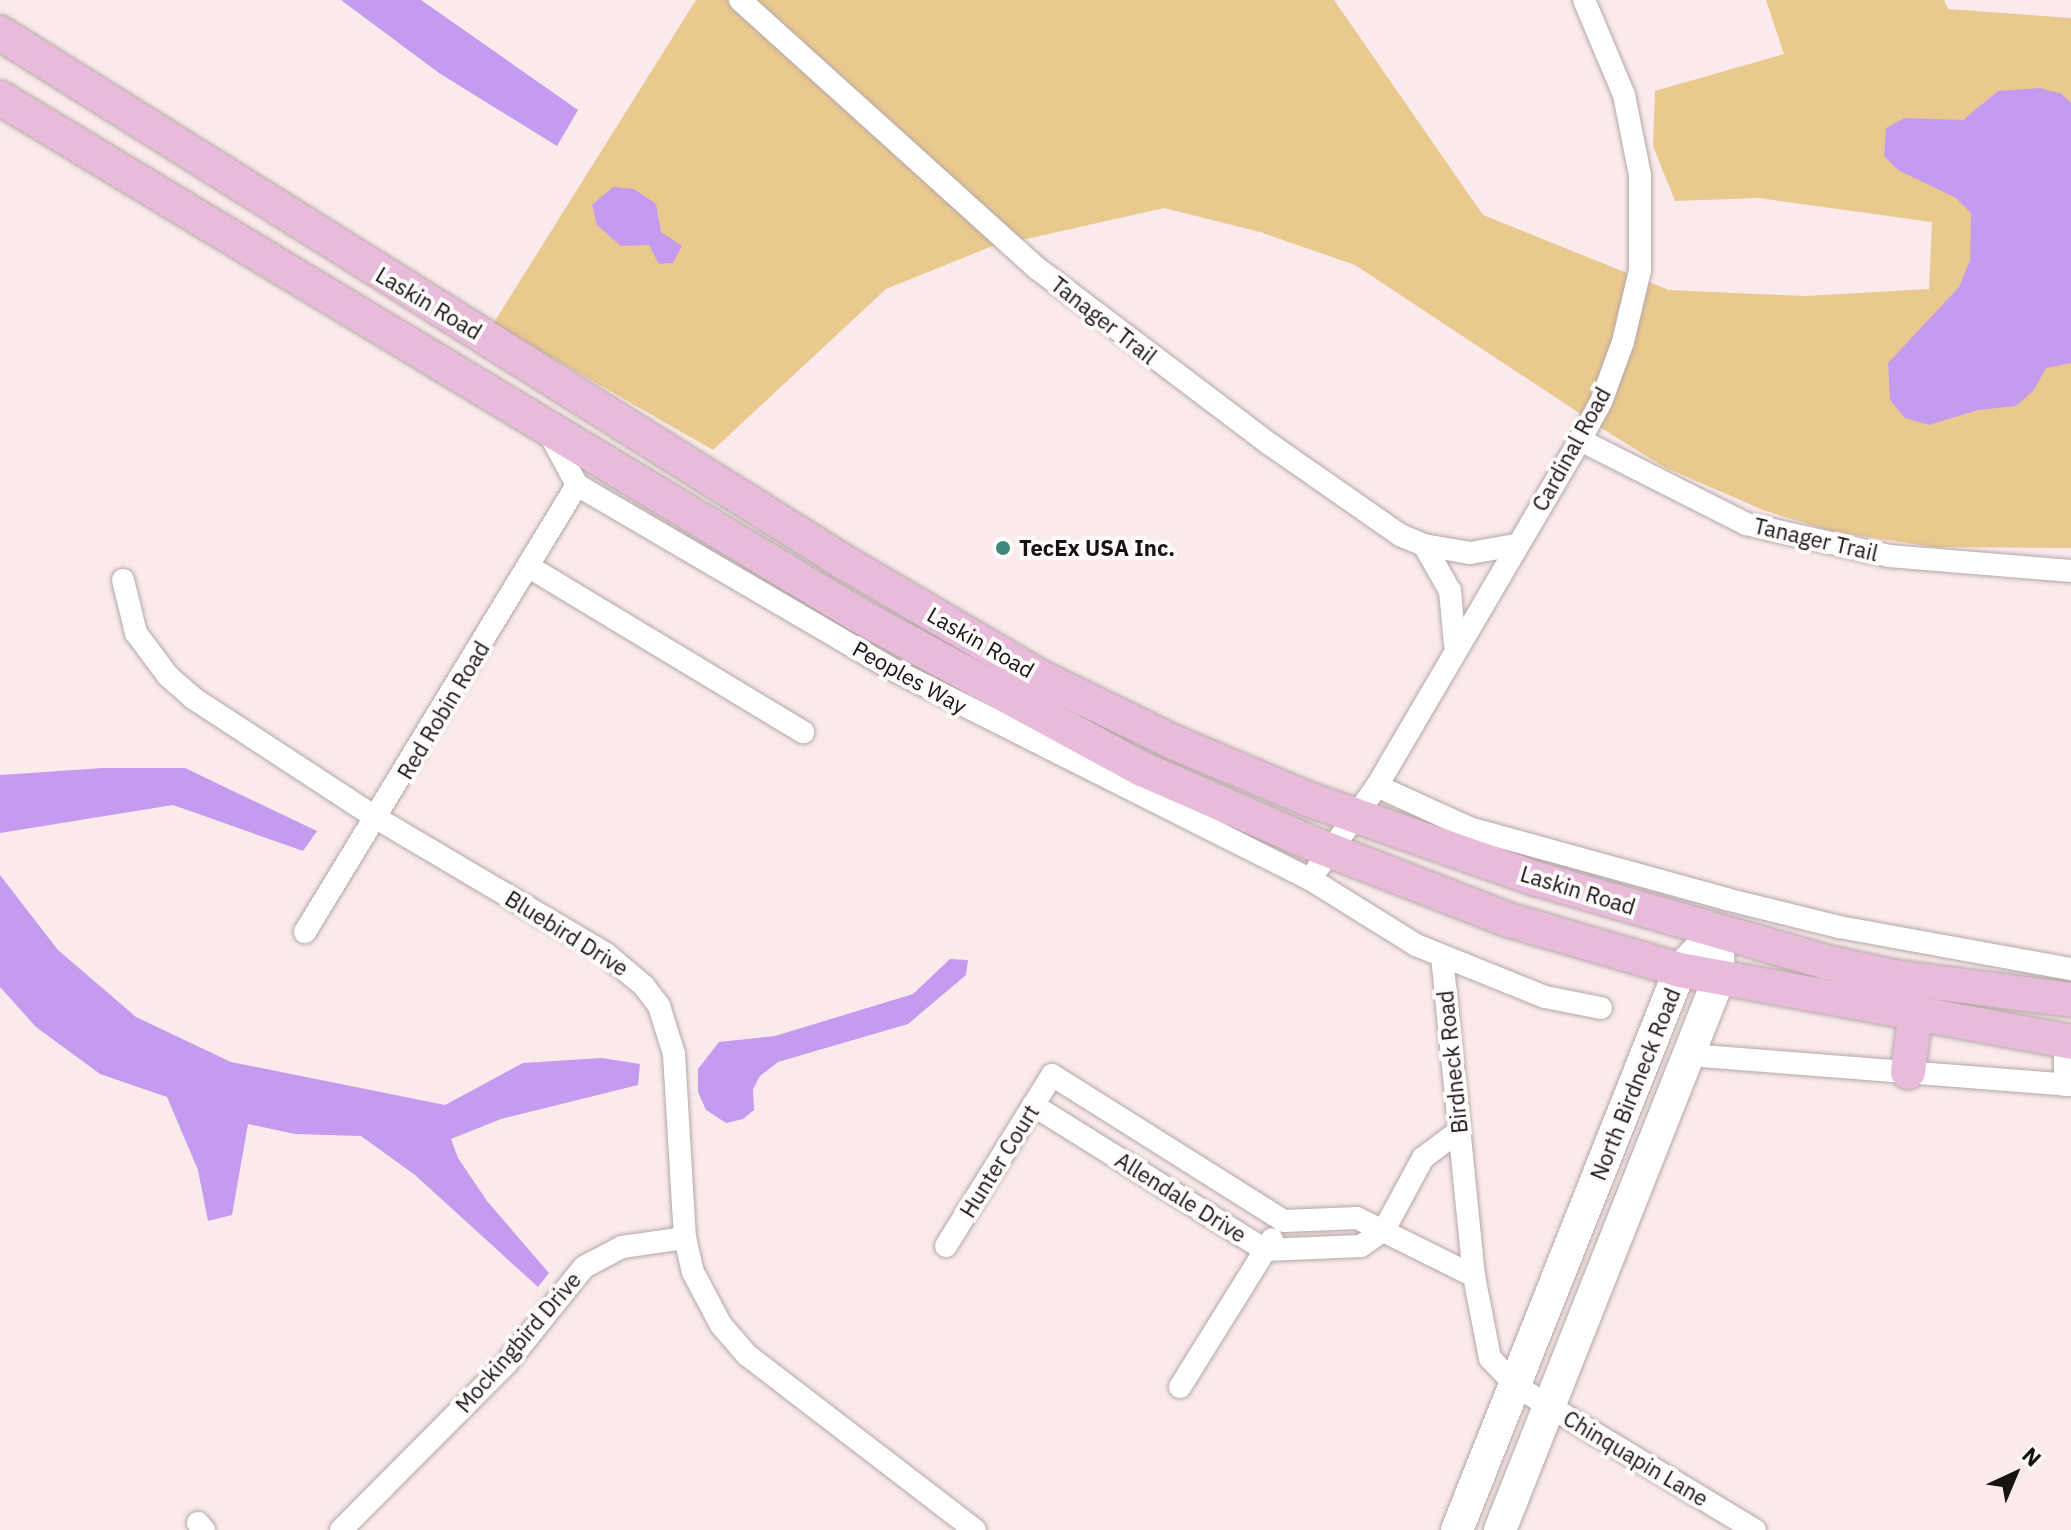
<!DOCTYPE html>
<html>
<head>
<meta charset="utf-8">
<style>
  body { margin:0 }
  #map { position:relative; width:2071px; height:1530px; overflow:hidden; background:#faeaeb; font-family:"IBM Plex Sans",sans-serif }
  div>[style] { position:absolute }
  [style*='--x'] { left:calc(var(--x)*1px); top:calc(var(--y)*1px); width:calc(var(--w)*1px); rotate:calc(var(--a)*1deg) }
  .green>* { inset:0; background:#eac98e }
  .water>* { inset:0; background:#c49bee }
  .roads { filter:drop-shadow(0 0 2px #b5a7a8) drop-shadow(0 0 2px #b5a7a8) }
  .minor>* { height:22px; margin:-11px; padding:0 11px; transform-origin:11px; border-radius:11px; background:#fff }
  .secondary>* { height:32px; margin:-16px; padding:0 16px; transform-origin:16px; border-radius:16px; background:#fff }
  .primary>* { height:34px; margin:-17px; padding:0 17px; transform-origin:17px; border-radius:17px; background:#e7bbd9 }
  .dots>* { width:22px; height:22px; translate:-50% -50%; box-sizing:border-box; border:4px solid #fefbfb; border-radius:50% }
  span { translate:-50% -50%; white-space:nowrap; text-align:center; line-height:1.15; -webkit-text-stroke:8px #fefbfb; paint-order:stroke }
  .street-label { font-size:22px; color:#181313 }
  .poi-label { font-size:22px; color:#181313; font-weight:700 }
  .left { translate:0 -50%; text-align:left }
  .north { position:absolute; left:1975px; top:1434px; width:80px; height:80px; -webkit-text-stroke:6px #fefbfb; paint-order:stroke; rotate:44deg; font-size:22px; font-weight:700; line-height:32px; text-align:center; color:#181313 }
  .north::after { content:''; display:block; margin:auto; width:28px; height:36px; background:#181313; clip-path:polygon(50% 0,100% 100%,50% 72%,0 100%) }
</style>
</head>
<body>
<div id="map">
  <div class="green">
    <div style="clip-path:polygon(696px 0,1334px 0,1483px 215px,1669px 290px,1805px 296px,1929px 289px,1932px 222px,1759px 198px,1675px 201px,1653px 146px,1655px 91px,1784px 54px,1766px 0,1944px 0,1948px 9px,2071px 18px,2071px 548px,1934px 547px,1834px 532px,1763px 510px,1664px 467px,1614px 436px,1355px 265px,1260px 232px,1164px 208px,990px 247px,886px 289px,713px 450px,493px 324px)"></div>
  </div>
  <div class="water">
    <div style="clip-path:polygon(341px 0,421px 0,578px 110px,557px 146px,439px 73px)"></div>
    <div style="clip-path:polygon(2040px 88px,2062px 94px,2071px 103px,2071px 363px,2046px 368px,2034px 390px,2016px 406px,1978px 410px,1929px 425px,1905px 418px,1890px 400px,1888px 363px,1959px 287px,1970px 260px,1971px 213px,1956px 198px,1898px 170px,1884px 156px,1886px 128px,1905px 118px,1963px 120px,1998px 91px)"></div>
    <div style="clip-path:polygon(613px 187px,634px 189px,656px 204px,661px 232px,682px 246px,673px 263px,659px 264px,649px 245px,621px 246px,597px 225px,592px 205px)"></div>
    <div style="clip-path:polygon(103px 768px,185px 768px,317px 831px,303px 851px,173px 805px,0 833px,0 775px)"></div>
    <div style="clip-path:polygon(0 875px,58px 950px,136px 1017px,231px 1062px,445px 1105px,523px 1063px,602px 1058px,640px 1064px,638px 1085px,501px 1119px,451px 1139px,458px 1158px,487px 1201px,549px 1273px,538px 1287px,415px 1175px,361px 1136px,295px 1134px,248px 1124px,232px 1215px,208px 1221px,198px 1170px,167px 1097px,100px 1074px,36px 1027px,0 987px)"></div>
    <div style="clip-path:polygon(950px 959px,968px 960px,966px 975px,908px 1024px,778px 1062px,760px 1076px,753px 1089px,754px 1110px,743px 1119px,726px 1123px,706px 1110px,698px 1092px,698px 1069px,719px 1042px,775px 1036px,913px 994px)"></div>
  </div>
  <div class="roads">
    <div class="minor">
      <div style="--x:740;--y:0;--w:401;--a:42.1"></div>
      <div style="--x:1038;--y:269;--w:292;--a:37.1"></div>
      <div style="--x:1271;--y:445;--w:157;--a:34.9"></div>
      <div style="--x:1400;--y:535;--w:26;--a:23"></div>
      <div style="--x:1424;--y:545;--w:47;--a:9.9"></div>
      <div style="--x:1470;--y:553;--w:47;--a:-9.9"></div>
      <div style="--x:547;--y:429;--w:64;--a:61.8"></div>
      <div style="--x:577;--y:485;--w:360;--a:30.3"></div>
      <div style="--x:888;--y:667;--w:472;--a:26.7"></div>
      <div style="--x:1310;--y:879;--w:125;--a:31.9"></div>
      <div style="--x:1416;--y:945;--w:139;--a:22"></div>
      <div style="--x:1545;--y:997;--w:57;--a:11.1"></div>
      <div style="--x:1580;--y:440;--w:186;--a:26.8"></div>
      <div style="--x:1746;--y:524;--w:147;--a:12.6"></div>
      <div style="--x:1889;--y:556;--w:183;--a:4.7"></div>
      <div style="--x:1424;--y:545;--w:53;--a:60.5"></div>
      <div style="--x:1450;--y:591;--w:54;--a:84.7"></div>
      <div style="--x:531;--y:568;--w:318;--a:31.1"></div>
      <div style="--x:123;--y:580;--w:55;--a:76.2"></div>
      <div style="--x:136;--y:633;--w:54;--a:53.3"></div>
      <div style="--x:168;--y:676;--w:33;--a:41"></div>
      <div style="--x:193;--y:698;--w:221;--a:33.2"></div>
      <div style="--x:378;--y:819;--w:265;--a:30.6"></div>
      <div style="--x:606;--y:954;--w:50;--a:40.1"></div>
      <div style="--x:644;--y:986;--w:25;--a:53"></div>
      <div style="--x:659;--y:1006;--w:50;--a:72.6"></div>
      <div style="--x:674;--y:1054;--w:184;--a:86.6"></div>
      <div style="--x:685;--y:1238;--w:35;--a:77"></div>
      <div style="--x:693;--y:1272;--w:60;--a:62.2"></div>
      <div style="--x:721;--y:1325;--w:40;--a:49"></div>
      <div style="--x:747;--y:1355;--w:287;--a:37.5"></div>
      <div style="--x:1377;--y:786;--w:101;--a:24.5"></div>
      <div style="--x:1469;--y:828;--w:267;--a:15.4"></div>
      <div style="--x:1726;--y:899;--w:116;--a:13.9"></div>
      <div style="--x:1839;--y:927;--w:236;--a:10.3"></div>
      <div style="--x:1310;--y:879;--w:115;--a:-54.2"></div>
      <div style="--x:1377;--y:786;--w:401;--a:-59.6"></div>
      <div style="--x:1580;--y:440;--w:43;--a:-61.1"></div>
      <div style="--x:1601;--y:402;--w:64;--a:-69.9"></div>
      <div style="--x:1623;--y:342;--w:74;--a:-76.7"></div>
      <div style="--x:1640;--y:270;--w:95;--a:-90"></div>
      <div style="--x:1640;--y:175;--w:82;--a:-101.3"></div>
      <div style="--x:1624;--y:95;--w:103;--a:-112.8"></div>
      <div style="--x:305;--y:932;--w:523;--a:-58.68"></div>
      <div style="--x:1442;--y:956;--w:322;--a:84.3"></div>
      <div style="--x:1474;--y:1276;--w:84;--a:79"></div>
      <div style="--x:1490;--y:1358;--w:38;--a:47"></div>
      <div style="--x:1516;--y:1386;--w:279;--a:31.1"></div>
      <div style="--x:2065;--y:1041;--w:44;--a:90"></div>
      <div style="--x:1689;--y:1055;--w:383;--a:4.5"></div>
      <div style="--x:1033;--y:1105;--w:274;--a:32"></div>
      <div style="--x:1265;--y:1250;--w:96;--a:-2.4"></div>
      <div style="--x:1361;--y:1246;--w:28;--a:-35"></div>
      <div style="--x:1384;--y:1230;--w:82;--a:-61.6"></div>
      <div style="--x:1423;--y:1158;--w:45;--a:-36.9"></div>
      <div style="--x:946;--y:1246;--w:201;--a:-58.2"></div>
      <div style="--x:1052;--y:1075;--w:274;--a:32.2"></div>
      <div style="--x:1284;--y:1221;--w:73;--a:-2.4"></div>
      <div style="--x:1357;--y:1218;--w:131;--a:26.4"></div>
      <div style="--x:1180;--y:1387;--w:174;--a:-58.1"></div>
      <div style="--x:198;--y:1523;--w:9;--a:49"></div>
      <div style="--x:341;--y:1530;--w:234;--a:-45.2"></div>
      <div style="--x:506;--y:1364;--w:124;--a:-51.2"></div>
      <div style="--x:584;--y:1267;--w:43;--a:-27.8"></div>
      <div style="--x:622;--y:1247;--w:64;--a:-8.1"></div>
    </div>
    <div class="secondary">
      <div style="--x:1457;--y:1530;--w:603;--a:-68.29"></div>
      <div style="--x:1680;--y:970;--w:54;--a:-46.5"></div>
      <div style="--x:1500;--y:1530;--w:594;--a:-68.36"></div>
      <div style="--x:1719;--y:978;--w:28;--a:-92"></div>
    </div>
    <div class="primary">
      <div style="--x:0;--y:33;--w:996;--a:32.08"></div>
      <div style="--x:844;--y:562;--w:225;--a:30.4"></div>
      <div style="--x:1038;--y:676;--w:148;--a:26"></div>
      <div style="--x:1171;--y:741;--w:149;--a:22.9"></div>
      <div style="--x:1308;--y:799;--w:243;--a:19.3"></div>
      <div style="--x:1537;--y:879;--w:301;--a:16"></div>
      <div style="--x:1826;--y:962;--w:71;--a:12.3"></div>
      <div style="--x:1895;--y:977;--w:177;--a:7.4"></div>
      <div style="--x:0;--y:98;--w:1004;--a:31.06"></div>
      <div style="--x:860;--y:616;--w:321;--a:28.5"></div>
      <div style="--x:1142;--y:769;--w:184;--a:23.6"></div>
      <div style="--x:1311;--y:843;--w:212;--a:21.3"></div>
      <div style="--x:1509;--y:920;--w:178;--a:16.3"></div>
      <div style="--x:1680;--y:970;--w:398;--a:10.4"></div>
      <div style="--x:1908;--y:1072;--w:55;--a:-82.7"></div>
    </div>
  </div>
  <div class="dots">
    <div style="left:1003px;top:548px;background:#43887d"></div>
  </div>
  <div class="street-label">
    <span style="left:429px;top:303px;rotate:31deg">Laskin Road</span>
    <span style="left:1104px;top:320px;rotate:38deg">Tanager Trail</span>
    <span style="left:1571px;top:449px;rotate:-61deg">Cardinal Road</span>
    <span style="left:1816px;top:539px;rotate:13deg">Tanager Trail</span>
    <span style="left:981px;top:642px;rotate:30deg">Laskin Road</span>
    <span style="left:910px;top:677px;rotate:29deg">Peoples Way</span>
    <span style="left:443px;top:710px;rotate:-59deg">Red Robin Road</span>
    <span style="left:1578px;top:890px;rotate:17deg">Laskin Road</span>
    <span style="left:567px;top:933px;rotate:32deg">Bluebird Drive</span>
    <span style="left:1452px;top:1062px;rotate:-96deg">Birdneck Road</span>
    <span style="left:1635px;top:1084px;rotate:-68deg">North Birdneck Road</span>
    <span style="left:999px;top:1161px;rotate:-58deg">Hunter Court</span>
    <span style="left:1181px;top:1197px;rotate:32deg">Allendale Drive</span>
    <span style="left:518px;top:1342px;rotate:-49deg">Mockingbird Drive</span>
    <span style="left:1636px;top:1458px;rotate:31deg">Chinquapin Lane</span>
  </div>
  <div class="poi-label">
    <span class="left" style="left:1019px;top:548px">TecEx USA Inc.</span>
  </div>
  <div class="north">N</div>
</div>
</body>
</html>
